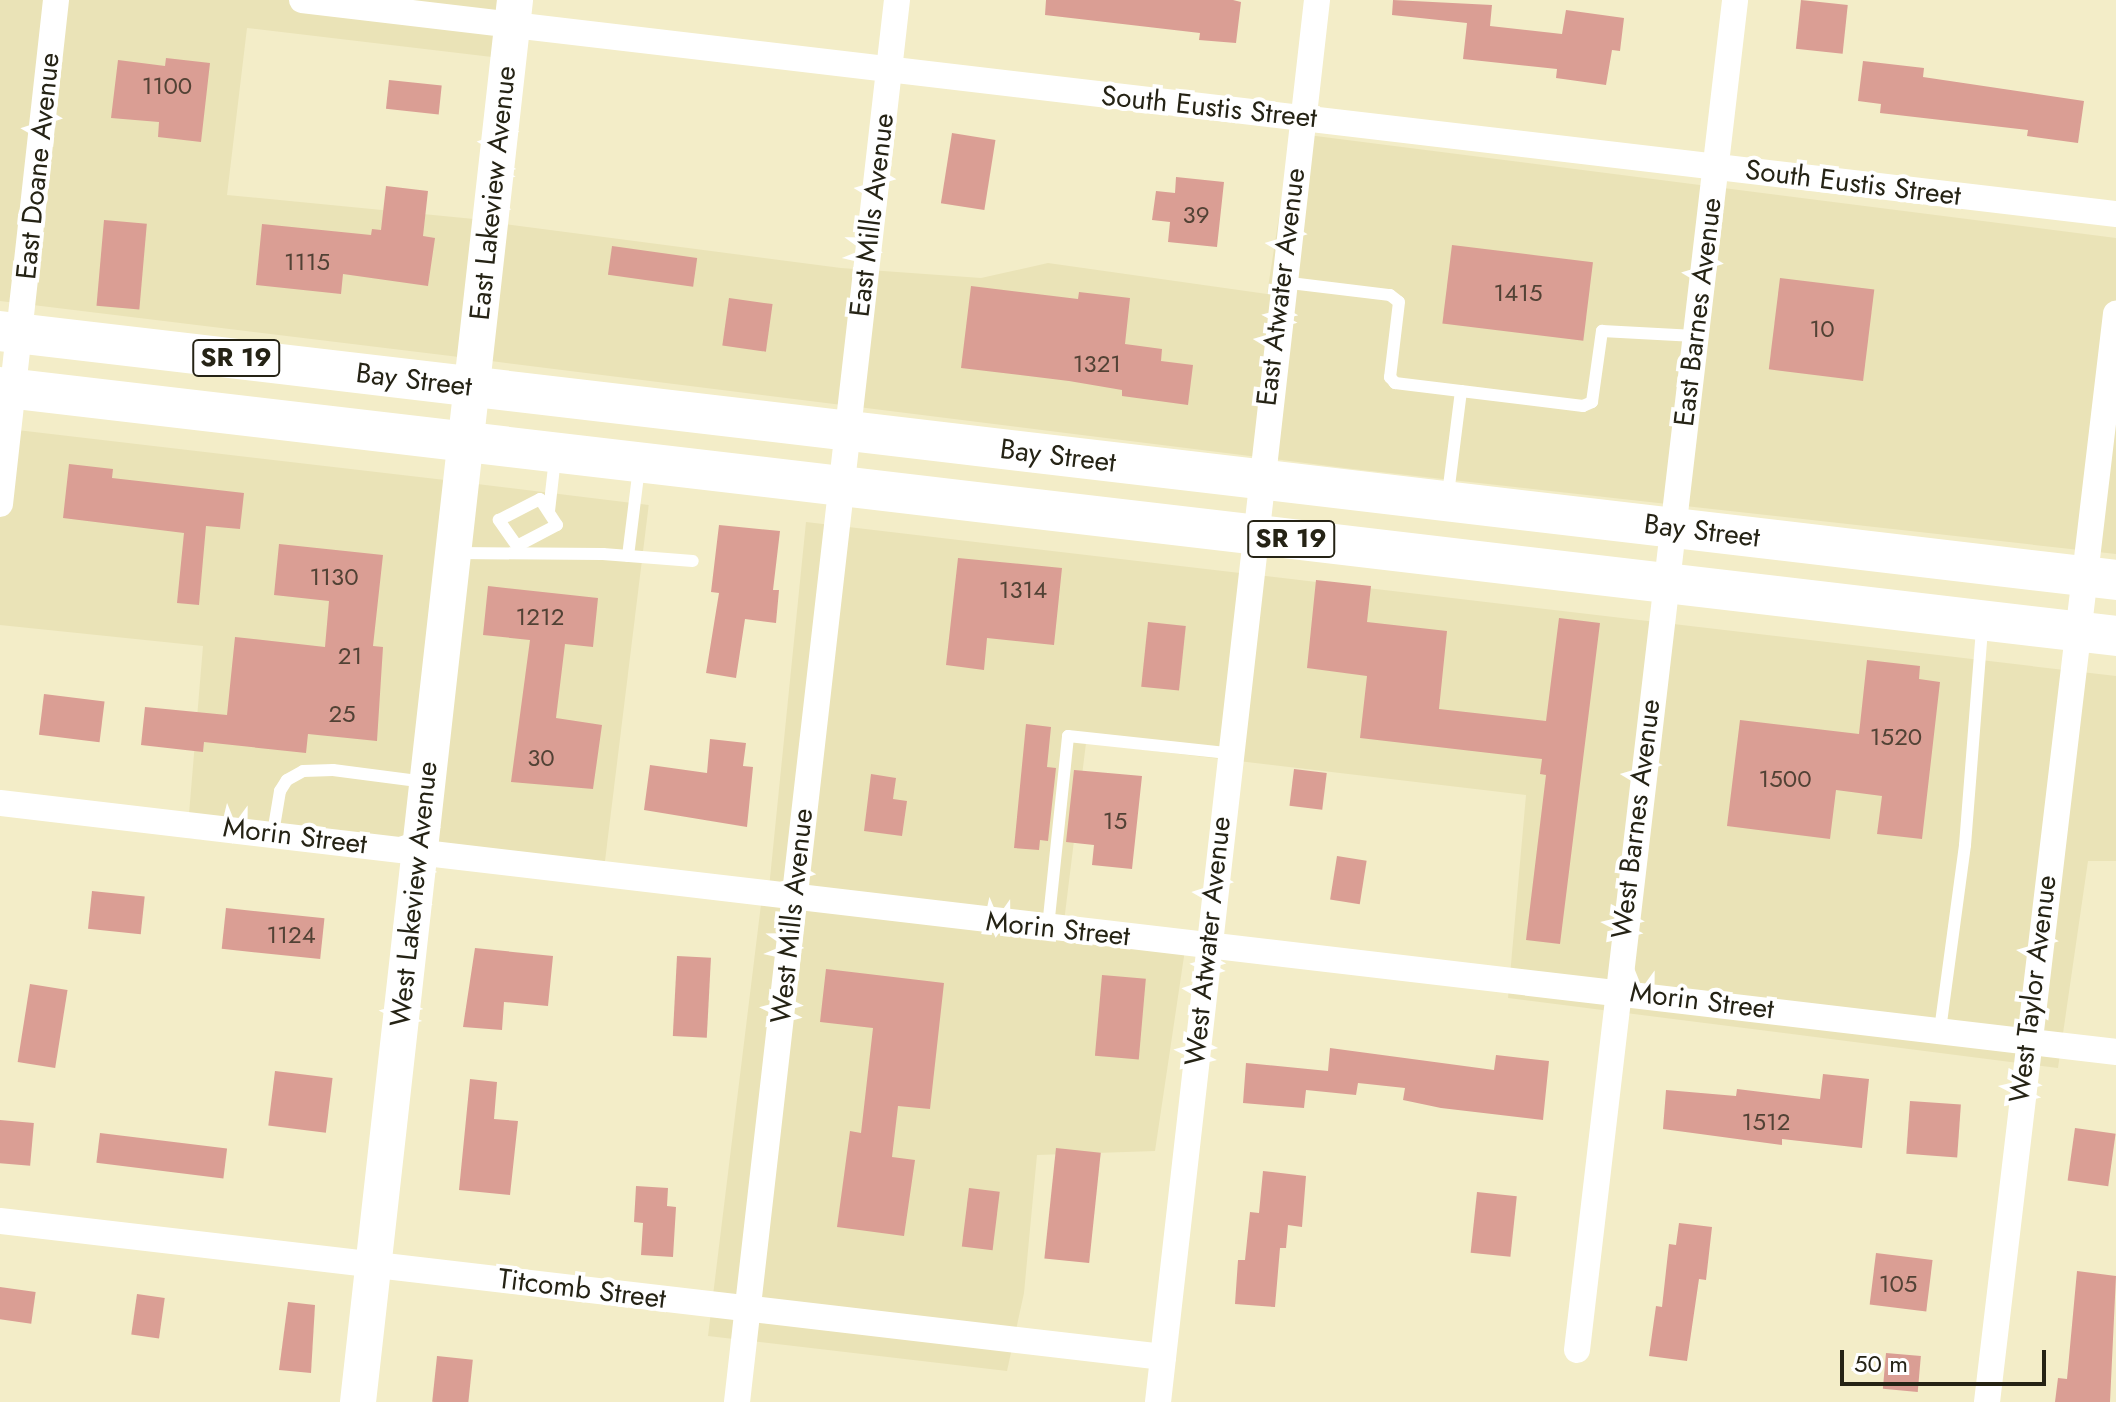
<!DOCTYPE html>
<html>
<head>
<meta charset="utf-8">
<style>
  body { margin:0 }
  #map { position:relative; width:2116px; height:1402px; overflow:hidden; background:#f3edc8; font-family:Jost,sans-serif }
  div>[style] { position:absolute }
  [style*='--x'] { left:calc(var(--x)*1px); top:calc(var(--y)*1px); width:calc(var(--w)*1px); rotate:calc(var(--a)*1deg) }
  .built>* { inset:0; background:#eae3b7; transform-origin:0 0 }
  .building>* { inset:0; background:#da9e94; transform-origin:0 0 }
  .lane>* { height:12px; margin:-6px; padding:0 6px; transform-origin:6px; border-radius:6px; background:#fff }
  .street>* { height:26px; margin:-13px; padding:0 13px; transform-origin:13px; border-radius:13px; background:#fff }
  .secondary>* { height:36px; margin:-18px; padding:0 18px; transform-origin:18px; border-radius:18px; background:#fff }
  .primary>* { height:40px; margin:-20px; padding:0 20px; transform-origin:20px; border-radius:20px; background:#fff }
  span { translate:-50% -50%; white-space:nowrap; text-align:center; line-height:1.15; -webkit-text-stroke:8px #fff; paint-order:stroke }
  .number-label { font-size:24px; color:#524235 }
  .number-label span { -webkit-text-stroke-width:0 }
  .shield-label span { padding:2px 6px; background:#fff; border:2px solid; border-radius:6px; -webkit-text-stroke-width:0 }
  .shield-label { font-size:26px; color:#252315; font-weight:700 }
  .street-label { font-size:28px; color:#252315 }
  .scale { position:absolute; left:1840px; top:1350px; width:206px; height:36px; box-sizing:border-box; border:4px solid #252315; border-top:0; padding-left:10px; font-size:24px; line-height:28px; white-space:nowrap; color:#252315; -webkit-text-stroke:6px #fff; paint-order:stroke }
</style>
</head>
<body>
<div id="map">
  <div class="built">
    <div style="clip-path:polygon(0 0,499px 0,492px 57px,247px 28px,227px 195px,474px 219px,459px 357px,0 301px)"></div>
    <div style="clip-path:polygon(1292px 133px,2116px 238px,2116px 554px,1353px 469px,491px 361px,505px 224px,841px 268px,981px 278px,1048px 263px,1267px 294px)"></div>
    <div style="clip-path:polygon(0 428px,445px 480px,401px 860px,187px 838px,203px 646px,0 625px)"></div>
    <div style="left:477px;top:484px;width:173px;height:382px;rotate:7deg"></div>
    <div style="clip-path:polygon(806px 522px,2116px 676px,2116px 861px,2088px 861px,2058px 1068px,1508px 998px,1526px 795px,1086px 743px,1064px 922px,1186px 943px,1155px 1151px,1037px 1155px,1024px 1293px,1007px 1371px,708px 1336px,763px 888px,769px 888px)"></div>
  </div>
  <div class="building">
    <div style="clip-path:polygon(1046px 0,1233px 0,1241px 2px,1236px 43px,1199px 40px,1200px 33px,1045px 15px)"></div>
    <div style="clip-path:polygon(1393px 0,1492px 5px,1490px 26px,1562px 34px,1566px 10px,1624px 18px,1620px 51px,1612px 50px,1606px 85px,1556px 78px,1557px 69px,1463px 59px,1467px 23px,1392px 15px)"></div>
    <div style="left:1801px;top:0;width:47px;height:49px;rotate:6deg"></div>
    <div style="clip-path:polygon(166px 58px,210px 63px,201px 142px,158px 137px,159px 122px,111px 118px,118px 60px,165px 66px)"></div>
    <div style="clip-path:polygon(1863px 61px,1924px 68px,1923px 77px,2084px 101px,2078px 143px,2027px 136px,2028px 130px,1880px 113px,1881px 104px,1858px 101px)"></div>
    <div style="left:389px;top:80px;width:53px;height:29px;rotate:6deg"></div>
    <div style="left:952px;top:133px;width:44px;height:71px;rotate:9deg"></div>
    <div style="clip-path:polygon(1176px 177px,1224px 182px,1217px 247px,1168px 242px,1170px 222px,1152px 220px,1156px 191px,1175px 193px)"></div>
    <div style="clip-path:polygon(386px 186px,428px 191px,423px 236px,435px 238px,428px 286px,343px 274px,341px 294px,256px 285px,262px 224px,371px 235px,372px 229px,381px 230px)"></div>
    <div style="left:104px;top:220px;width:43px;height:86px;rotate:5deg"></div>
    <div style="left:1452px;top:245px;width:142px;height:79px;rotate:7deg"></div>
    <div style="left:612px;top:246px;width:86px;height:29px;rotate:8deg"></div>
    <div style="left:1780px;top:278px;width:95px;height:92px;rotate:7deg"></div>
    <div style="clip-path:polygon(971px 286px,1078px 299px,1079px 292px,1130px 298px,1125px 344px,1162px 349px,1161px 361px,1193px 365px,1188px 405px,1122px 396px,1122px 390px,1069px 381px,961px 368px)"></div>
    <div style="left:729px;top:298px;width:44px;height:48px;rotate:8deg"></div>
    <div style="clip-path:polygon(69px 464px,113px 469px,112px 478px,244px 493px,240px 529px,206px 526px,199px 605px,177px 603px,184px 533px,63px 518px)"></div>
    <div style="clip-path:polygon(719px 525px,780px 531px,773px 590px,779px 590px,776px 623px,745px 619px,736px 678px,706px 673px,719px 593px,711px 592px)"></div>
    <div style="clip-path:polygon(279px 544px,383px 555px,373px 646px,383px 647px,377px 741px,308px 734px,306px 753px,204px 742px,203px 752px,141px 745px,145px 707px,227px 715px,235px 637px,325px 647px,329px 601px,274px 595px)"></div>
    <div style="clip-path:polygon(958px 558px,1062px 568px,1054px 645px,987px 638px,984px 670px,946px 665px)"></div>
    <div style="clip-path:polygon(1316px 580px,1371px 586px,1367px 622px,1447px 631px,1439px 709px,1546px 721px,1559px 618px,1600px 623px,1560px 944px,1526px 940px,1546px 775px,1540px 774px,1542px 759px,1360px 738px,1367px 676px,1307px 668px)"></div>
    <div style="clip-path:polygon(488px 586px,598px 598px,593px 647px,565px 644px,556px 718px,602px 725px,593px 789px,511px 782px,530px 640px,483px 635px)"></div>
    <div style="left:1148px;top:622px;width:38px;height:65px;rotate:6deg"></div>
    <div style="clip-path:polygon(1867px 660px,1920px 666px,1919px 679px,1940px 682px,1922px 839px,1877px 834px,1882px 796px,1836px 790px,1830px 839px,1727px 826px,1740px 720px,1859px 734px)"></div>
    <div style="left:44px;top:694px;width:61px;height:41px;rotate:7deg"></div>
    <div style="clip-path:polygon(1026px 724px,1051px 727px,1047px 767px,1056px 768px,1048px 841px,1040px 840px,1039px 850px,1014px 848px)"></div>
    <div style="clip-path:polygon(710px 739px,746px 743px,743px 766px,753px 767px,747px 827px,644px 810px,650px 765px,707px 773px)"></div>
    <div style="left:1294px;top:769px;width:33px;height:37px;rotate:7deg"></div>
    <div style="clip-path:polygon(1074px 770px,1142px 776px,1132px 869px,1092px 865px,1094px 845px,1066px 842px)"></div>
    <div style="clip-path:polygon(871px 774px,896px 778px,893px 799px,907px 801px,902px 836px,864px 831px)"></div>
    <div style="left:1337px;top:856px;width:30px;height:44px;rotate:9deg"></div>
    <div style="left:92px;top:891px;width:53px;height:38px;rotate:6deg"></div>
    <div style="left:226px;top:908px;width:99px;height:41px;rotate:6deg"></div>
    <div style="clip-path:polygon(475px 948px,553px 956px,548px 1006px,504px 1002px,502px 1030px,463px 1027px)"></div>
    <div style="left:677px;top:956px;width:34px;height:80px;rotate:3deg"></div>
    <div style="clip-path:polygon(826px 969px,944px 983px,930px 1109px,898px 1106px,892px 1157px,915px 1160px,904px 1236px,837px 1227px,850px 1131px,861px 1133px,873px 1028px,820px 1022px)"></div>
    <div style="left:1102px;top:975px;width:44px;height:81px;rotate:5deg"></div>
    <div style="left:30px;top:984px;width:38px;height:79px;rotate:9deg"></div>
    <div style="clip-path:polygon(1330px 1048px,1494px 1070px,1496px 1055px,1549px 1061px,1543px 1120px,1441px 1108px,1403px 1100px,1405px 1088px,1358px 1083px,1356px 1095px,1306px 1090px,1304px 1108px,1243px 1103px,1246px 1063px,1328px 1071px)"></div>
    <div style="left:275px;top:1071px;width:58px;height:55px;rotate:7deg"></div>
    <div style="clip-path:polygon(1823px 1074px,1869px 1079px,1862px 1148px,1782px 1139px,1782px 1145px,1663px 1129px,1666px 1090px,1736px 1096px,1737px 1089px,1820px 1099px)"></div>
    <div style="clip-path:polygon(470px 1079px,497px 1082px,494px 1119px,518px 1121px,510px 1195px,459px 1190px)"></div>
    <div style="left:1910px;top:1101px;width:51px;height:53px;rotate:4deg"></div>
    <div style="left:0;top:1120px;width:34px;height:43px;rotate:5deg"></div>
    <div style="left:2075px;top:1128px;width:41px;height:53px;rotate:8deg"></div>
    <div style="left:100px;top:1133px;width:128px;height:30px;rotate:7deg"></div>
    <div style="left:1056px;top:1148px;width:45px;height:111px;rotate:6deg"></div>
    <div style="clip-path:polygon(1263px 1171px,1306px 1176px,1302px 1227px,1288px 1225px,1286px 1248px,1280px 1248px,1275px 1307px,1235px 1304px,1238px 1260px,1245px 1260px,1250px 1212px,1259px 1213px)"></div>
    <div style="clip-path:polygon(636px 1186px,668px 1188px,667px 1206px,676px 1207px,673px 1257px,641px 1255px,643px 1223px,634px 1222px)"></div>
    <div style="left:969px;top:1188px;width:31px;height:59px;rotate:7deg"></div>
    <div style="left:1477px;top:1192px;width:40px;height:61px;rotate:6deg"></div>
    <div style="clip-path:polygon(1679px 1223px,1712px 1227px,1706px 1280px,1699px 1279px,1687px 1361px,1649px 1356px,1656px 1306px,1662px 1307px,1669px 1244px,1676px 1245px)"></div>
    <div style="left:1876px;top:1253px;width:57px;height:52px;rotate:7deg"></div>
    <div style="clip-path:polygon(2077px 1271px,2116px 1276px,2110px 1402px,2055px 1402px,2058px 1378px,2067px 1379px)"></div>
    <div style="left:0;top:1287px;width:36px;height:32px;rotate:8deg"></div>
    <div style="left:137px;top:1294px;width:28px;height:41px;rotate:8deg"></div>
    <div style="clip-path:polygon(288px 1302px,315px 1305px,311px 1373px,279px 1370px)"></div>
    <div style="left:1886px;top:1353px;width:35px;height:36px;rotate:5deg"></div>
    <div style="left:437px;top:1356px;width:36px;height:46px;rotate:6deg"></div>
  </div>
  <div class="lane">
    <div style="--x:1282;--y:282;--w:109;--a:6.9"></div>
    <div style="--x:1390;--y:295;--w:11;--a:38"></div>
    <div style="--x:1399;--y:302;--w:76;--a:96.8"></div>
    <div style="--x:1390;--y:377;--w:8;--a:50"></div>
    <div style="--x:1395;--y:383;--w:66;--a:6.9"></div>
    <div style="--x:1461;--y:391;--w:104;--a:97.2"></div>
    <div style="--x:1461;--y:391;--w:123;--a:7"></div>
    <div style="--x:1583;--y:406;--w:10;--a:-24"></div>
    <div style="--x:1592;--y:402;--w:72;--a:-82"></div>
    <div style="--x:1602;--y:331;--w:93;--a:3.1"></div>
    <div style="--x:540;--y:499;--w:31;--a:57"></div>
    <div style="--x:557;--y:525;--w:45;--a:152.3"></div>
    <div style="--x:517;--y:546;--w:32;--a:-125"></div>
    <div style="--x:499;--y:520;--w:46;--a:-27.1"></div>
    <div style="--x:549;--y:511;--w:53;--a:-83.5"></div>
    <div style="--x:456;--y:553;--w:147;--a:0.4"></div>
    <div style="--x:603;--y:554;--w:90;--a:4.4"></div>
    <div style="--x:628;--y:556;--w:89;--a:-82.9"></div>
    <div style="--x:273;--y:833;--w:43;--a:-80.5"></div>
    <div style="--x:280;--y:791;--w:13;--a:-58"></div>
    <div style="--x:287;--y:780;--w:18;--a:-29"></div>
    <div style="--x:303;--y:771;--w:30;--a:-2"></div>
    <div style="--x:333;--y:770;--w:93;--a:7.4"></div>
    <div style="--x:1048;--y:927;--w:192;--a:-84"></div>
    <div style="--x:1068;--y:736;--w:161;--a:6.1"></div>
    <div style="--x:1940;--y:1030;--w:187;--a:-82.3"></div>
    <div style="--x:1965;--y:845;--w:219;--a:-85.5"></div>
  </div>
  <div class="street">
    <div style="--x:302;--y:0;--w:1827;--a:6.73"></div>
    <div style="--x:0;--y:504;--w:507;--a:-83.66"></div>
    <div style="--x:0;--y:803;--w:2131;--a:6.71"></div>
    <div style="--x:0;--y:1221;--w:1171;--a:6.67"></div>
    <div style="--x:1577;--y:1350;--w:1359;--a:-83.32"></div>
    <div style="--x:737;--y:1402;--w:1411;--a:-83.49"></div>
    <div style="--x:1158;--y:1402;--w:1411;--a:-83.53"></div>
    <div style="--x:1987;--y:1402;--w:1096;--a:-83.24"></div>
  </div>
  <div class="secondary">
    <div style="--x:358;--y:1402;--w:1411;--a:-83.61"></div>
  </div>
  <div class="primary">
    <div style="--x:0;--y:331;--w:2131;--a:6.71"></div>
    <div style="--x:0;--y:387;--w:2131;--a:6.71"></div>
  </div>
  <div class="number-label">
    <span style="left:167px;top:86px">1100</span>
    <span style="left:1196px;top:215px">39</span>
    <span style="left:307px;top:262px">1115</span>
    <span style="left:1518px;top:293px">1415</span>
    <span style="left:1822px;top:329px">10</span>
    <span style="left:1097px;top:364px">1321</span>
    <span style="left:334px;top:577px">1130</span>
    <span style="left:1023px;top:590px">1314</span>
    <span style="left:540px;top:617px">1212</span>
    <span style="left:350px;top:656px">21</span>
    <span style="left:342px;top:714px">25</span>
    <span style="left:1896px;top:737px">1520</span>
    <span style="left:541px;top:758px">30</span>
    <span style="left:1785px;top:779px">1500</span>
    <span style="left:1115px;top:821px">15</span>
    <span style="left:291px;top:935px">1124</span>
    <span style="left:1766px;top:1122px">1512</span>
    <span style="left:1898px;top:1284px">105</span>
  </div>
  <div class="shield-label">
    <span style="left:236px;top:358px">SR 19</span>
    <span style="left:1291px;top:539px">SR 19</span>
  </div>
  <div class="street-label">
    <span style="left:1209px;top:107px;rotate:6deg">South Eustis Street</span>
    <span style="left:38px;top:166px;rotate:-84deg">East Doane Avenue</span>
    <span style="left:1853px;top:183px;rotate:7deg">South Eustis Street</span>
    <span style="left:493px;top:193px;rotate:-84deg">East Lakeview Avenue</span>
    <span style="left:872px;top:215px;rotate:-83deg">East Mills Avenue</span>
    <span style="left:1281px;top:287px;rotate:-83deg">East Atwater Avenue</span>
    <span style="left:1698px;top:312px;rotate:-83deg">East Barnes Avenue</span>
    <span style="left:414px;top:380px;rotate:7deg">Bay Street</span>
    <span style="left:1058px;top:456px;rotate:7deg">Bay Street</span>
    <span style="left:1702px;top:531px;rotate:7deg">Bay Street</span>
    <span style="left:1636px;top:819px;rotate:-83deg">West Barnes Avenue</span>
    <span style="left:295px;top:836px;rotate:7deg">Morin Street</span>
    <span style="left:414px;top:894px;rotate:-84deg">West Lakeview Avenue</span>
    <span style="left:792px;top:916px;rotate:-84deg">West Mills Avenue</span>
    <span style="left:1058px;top:929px;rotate:6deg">Morin Street</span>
    <span style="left:1208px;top:941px;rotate:-84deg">West Atwater Avenue</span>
    <span style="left:2033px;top:989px;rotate:-83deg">West Taylor Avenue</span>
    <span style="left:1702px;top:1001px;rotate:7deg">Morin Street</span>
    <span style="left:582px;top:1289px;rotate:7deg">Titcomb Street</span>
  </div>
  <div class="scale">50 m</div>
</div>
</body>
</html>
